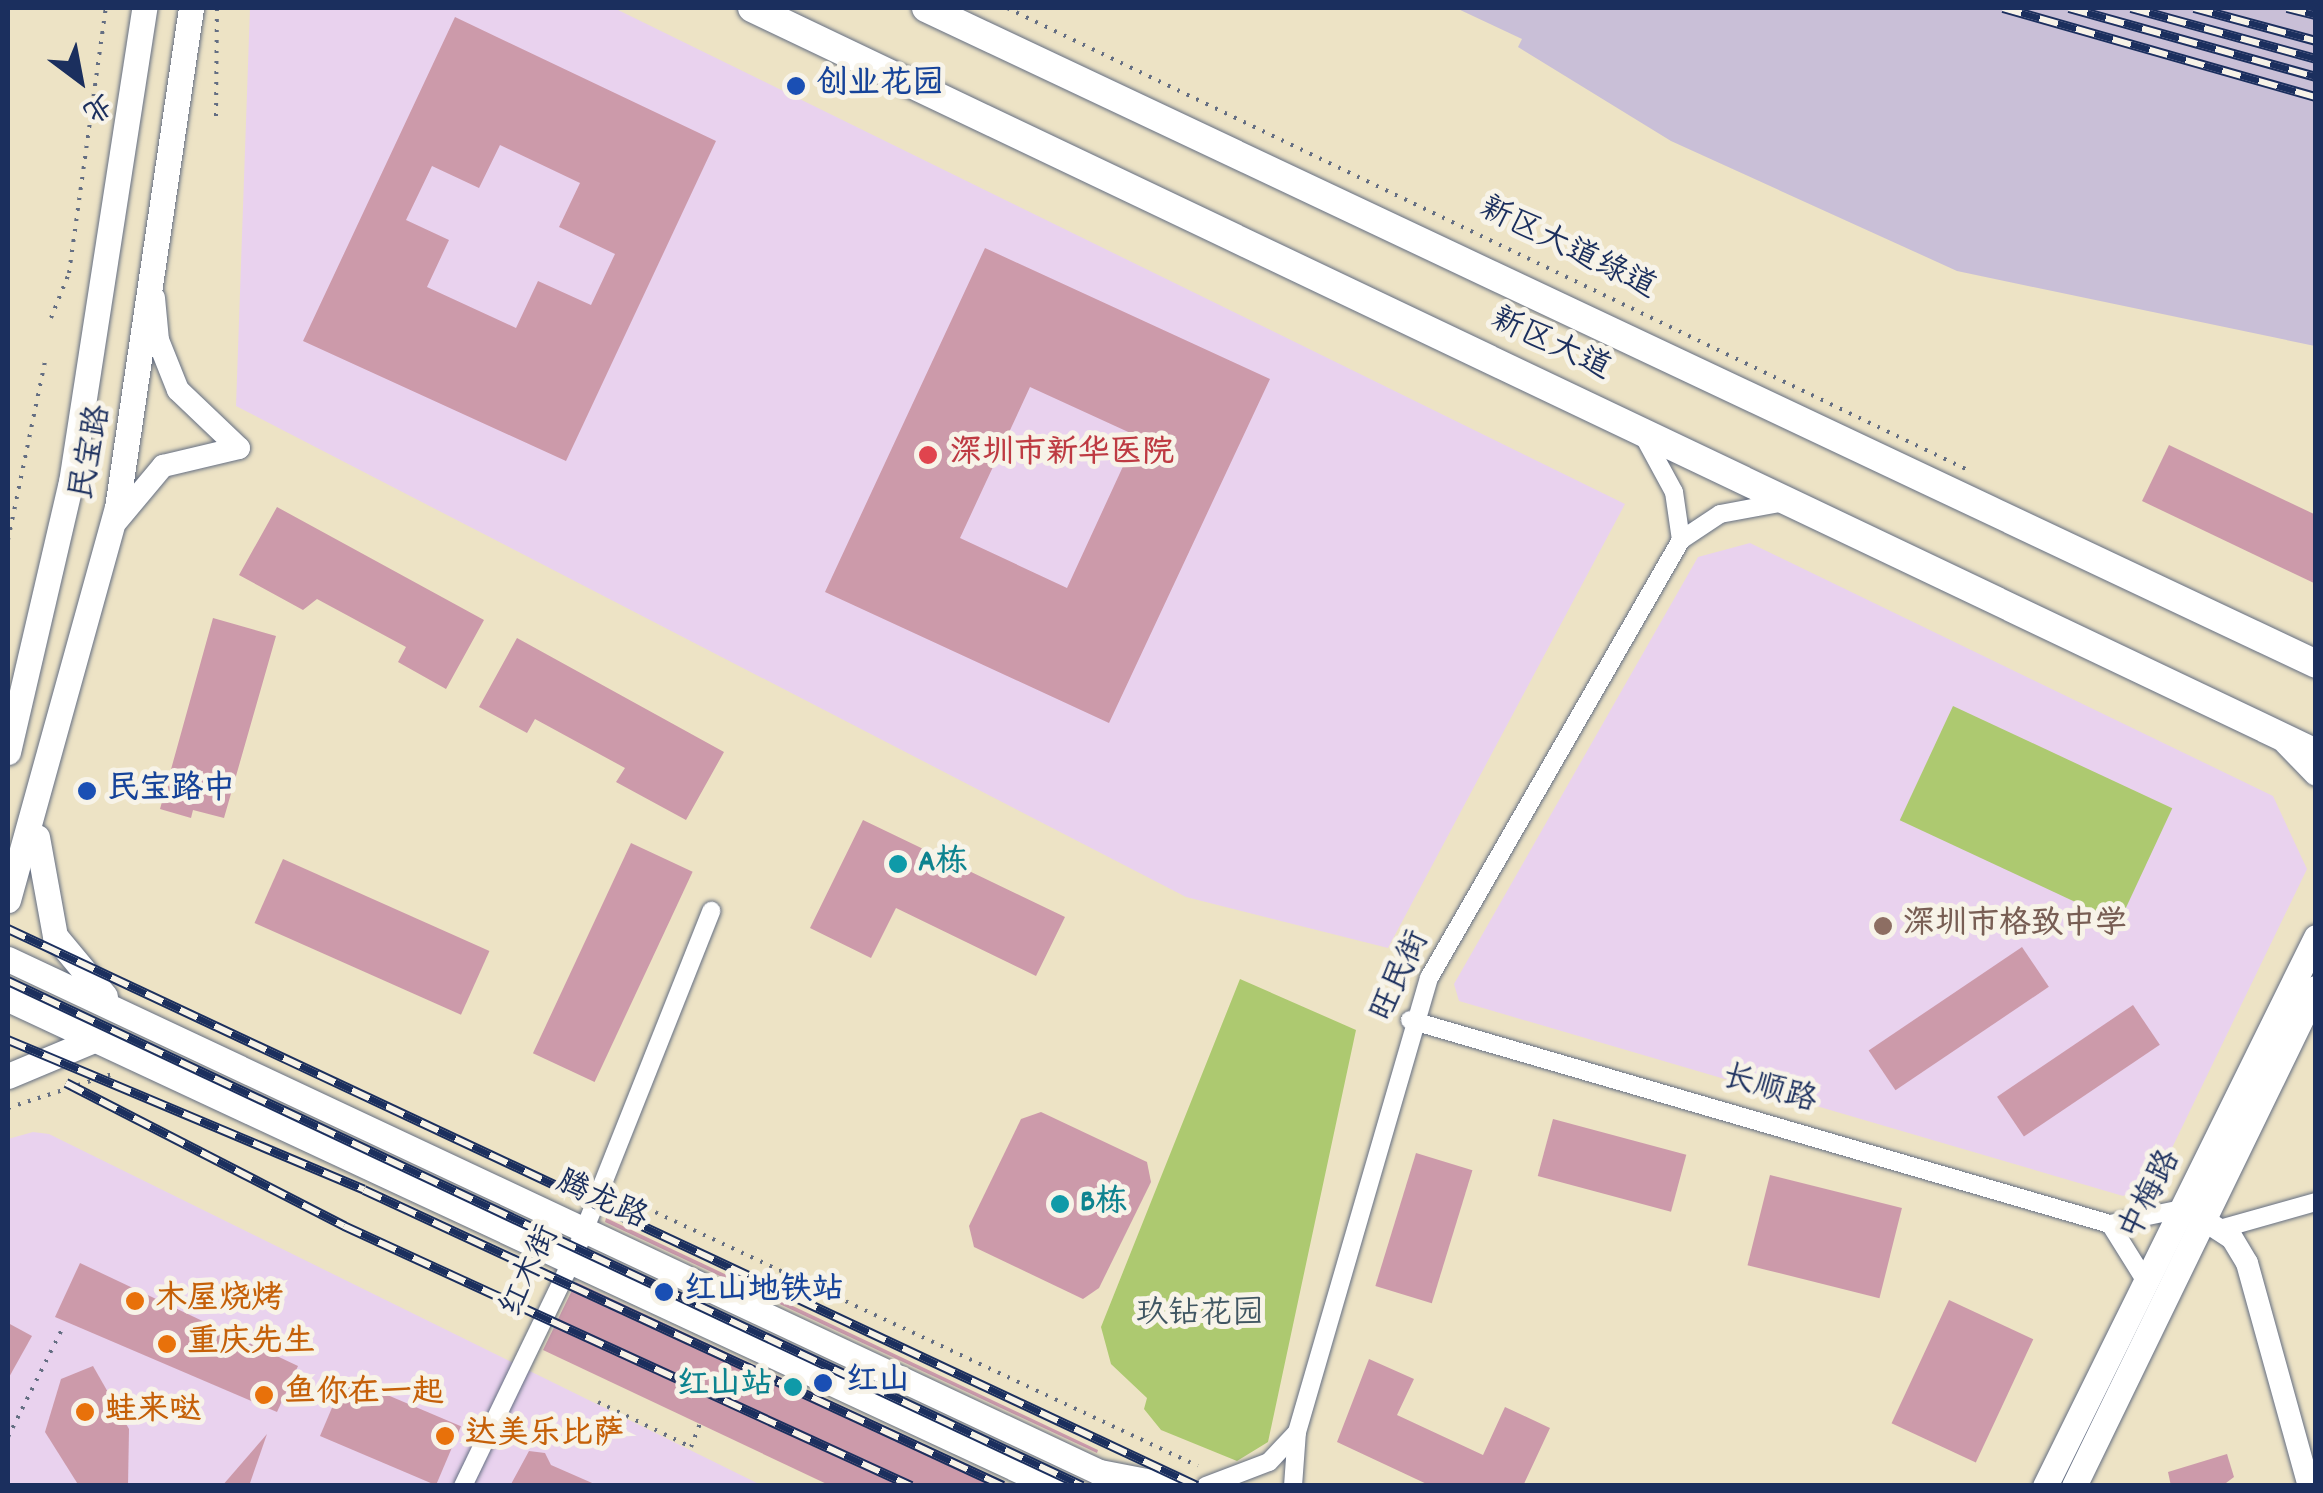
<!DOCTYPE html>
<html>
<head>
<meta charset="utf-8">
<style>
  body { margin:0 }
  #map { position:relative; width:2323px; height:1493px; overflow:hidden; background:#ede3c5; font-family:Dekko,"LXGW WenKai TC",sans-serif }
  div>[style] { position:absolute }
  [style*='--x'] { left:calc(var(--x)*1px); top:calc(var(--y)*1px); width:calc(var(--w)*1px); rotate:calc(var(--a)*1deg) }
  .built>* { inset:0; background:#e9d2ee }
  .industrial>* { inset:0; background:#c9bfd7 }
  .green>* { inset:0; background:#adc970; transform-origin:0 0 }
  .building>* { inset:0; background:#cc9aaa; transform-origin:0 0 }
  .path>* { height:4px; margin-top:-2px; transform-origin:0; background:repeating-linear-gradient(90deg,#646e82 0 2.5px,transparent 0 10.5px) }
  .roads { filter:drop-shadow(0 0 2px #646e82) drop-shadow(0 0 2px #646e82) }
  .minor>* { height:18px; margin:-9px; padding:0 9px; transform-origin:9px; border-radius:9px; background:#fff }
  .tertiary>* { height:22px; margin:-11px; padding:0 11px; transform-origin:11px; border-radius:11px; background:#fff }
  .secondary>* { height:25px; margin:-12.5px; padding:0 12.5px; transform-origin:12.5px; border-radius:12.5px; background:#fff }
  .primary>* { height:28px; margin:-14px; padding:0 14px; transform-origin:14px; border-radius:14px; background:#fff }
  .rail>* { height:10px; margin-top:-5px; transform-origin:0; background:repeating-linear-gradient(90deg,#f7f3e8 0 19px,#1b2f5e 0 38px); box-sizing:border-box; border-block:2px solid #1b2f5e }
  .dots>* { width:28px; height:28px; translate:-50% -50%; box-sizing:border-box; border:5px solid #f7f3e8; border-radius:50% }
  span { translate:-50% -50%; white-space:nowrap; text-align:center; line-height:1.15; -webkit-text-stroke:10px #f7f3e8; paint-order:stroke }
  .transit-label { font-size:32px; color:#164399; font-weight:700 }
  .left { translate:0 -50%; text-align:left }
  .street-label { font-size:32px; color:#1b2f5e }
  .health-label { font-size:32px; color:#be3a42; font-weight:700 }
  .culture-label { font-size:32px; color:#0d838f; font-weight:700 }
  .right { translate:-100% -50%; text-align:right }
  .education-label { font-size:32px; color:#785e54; font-weight:700 }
  .food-label { font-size:32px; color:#c56008; font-weight:700 }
  .park-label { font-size:32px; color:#405662 }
  .frame { position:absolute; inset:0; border:10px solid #1b2f5e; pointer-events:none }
  .north { position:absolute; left:30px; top:30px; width:100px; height:100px; -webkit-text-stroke:8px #f7f3e8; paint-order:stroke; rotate:148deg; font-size:28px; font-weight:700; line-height:40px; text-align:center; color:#1b2f5e }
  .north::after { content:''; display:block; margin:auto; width:35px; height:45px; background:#1b2f5e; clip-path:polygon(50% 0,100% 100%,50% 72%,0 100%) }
</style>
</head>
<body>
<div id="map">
  <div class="built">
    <div style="clip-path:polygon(250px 8px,614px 8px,1625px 504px,1388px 948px,1186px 897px,236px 406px)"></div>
    <div style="clip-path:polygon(1750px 543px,2273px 796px,2307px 869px,2156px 1181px,2123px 1196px,1459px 1001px,1454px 984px,1698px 557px)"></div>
    <div style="clip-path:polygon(33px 1132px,49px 1134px,761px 1485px,8px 1485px,8px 1139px)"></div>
  </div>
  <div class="industrial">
    <div style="clip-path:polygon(1456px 8px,2315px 8px,2315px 346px,1957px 271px,1671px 141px,1518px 47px,1522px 39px)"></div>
  </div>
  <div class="green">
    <div style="left:1953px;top:706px;width:242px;height:126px;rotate:25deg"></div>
    <div style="clip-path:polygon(1240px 979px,1356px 1030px,1268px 1442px,1237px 1461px,1161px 1430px,1144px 1409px,1147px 1398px,1111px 1364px,1101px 1327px)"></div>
  </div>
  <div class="building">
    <div style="clip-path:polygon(evenodd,455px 17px,716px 141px,566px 461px,303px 341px,455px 17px,500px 145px,580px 183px,559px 227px,615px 254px,591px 305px,538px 281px,516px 328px,427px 287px,449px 240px,406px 220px,432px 166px,479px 188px,500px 145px)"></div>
    <div style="clip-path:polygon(evenodd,985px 248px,1270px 379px,1109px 723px,825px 592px,985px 248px,1030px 387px,1137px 436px,1067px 588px,960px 538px,1030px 387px)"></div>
    <div style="clip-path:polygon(2169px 445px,2316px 515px,2316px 584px,2142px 501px)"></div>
    <div style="clip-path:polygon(277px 507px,484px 620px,446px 689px,398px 662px,406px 647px,317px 599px,303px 610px,239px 575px)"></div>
    <div style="clip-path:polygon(213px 618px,276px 636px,224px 818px,193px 810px,191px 818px,160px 809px)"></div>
    <div style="clip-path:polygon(517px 638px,724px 752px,686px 820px,616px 782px,625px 768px,535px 719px,527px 733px,479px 707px)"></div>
    <div style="clip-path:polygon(863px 820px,1065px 917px,1036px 976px,896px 908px,871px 958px,810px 928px)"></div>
    <div style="left:631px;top:843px;width:68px;height:232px;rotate:25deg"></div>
    <div style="left:283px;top:859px;width:226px;height:70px;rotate:24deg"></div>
    <div style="left:2022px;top:947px;width:48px;height:185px;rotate:56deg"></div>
    <div style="left:2133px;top:1005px;width:48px;height:164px;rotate:56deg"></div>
    <div style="clip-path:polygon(1041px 1112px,1147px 1162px,1151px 1182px,1099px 1288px,1083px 1299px,974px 1247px,969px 1226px,1021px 1119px)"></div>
    <div style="left:1553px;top:1119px;width:138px;height:59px;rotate:15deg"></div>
    <div style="left:1416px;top:1153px;width:59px;height:139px;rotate:17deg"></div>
    <div style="left:1770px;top:1175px;width:136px;height:93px;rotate:14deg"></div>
    <div style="clip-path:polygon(606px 1218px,1098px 1450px,1097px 1453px,605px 1222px)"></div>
    <div style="clip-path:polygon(591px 1251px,992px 1440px,590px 1252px)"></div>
    <div style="clip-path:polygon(80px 1263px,298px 1366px,277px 1412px,55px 1317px)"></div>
    <div style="clip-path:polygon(576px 1282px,1013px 1486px,831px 1486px,543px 1350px)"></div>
    <div style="left:1949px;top:1300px;width:93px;height:136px;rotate:25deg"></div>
    <div style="clip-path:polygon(8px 1323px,32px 1336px,8px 1379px)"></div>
    <div style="clip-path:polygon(1369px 1359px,1414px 1379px,1397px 1415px,1483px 1455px,1505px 1407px,1550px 1428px,1523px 1486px,1431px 1486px,1337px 1442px)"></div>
    <div style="clip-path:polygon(93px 1366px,129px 1429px,128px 1486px,79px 1486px,45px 1432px,61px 1379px)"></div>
    <div style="left:345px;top:1377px;width:126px;height:64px;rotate:23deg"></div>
    <div style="clip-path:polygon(267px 1434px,249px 1486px,222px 1486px)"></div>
    <div style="clip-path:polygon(529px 1451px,545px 1453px,551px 1465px,599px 1486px,510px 1486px)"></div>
    <div style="clip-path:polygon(2227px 1454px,2234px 1477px,2222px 1486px,2171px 1486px,2168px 1472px)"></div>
  </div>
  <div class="path">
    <div style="--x:1007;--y:8;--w:1069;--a:25.68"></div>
    <div style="--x:216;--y:116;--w:108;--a:-89.5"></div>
    <div style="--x:51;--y:318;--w:48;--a:-68.2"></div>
    <div style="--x:69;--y:273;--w:268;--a:-82.1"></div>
    <div style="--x:8;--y:540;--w:182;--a:-78.3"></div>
    <div style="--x:8;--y:1108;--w:109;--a:-18.1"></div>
    <div style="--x:627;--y:1199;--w:630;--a:25.06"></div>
    <div style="--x:598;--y:1402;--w:103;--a:25.8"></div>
    <div style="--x:691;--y:1447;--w:25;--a:-69"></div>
    <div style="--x:8;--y:1437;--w:119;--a:-63.4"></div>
  </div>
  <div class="roads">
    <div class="minor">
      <div style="--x:1643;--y:435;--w:65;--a:61.5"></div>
      <div style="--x:1674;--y:492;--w:49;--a:81.7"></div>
      <div style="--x:1410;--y:1020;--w:729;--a:16.25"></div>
      <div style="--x:2110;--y:1224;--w:73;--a:-11.9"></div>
      <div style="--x:2110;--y:1224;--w:66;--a:58"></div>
      <div style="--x:2220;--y:1229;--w:100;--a:-15.7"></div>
      <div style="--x:463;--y:1486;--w:250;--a:-64.2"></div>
      <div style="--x:572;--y:1261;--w:377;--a:-68.3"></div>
      <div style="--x:1206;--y:1486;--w:67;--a:-20.9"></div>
      <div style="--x:1269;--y:1462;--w:41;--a:-47"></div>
      <div style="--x:1293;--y:1486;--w:54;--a:-85.8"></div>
      <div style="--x:1297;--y:1432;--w:473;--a:-73.8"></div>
      <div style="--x:1429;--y:978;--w:505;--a:-60.09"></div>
      <div style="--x:1681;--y:540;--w:47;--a:-33.7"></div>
      <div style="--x:1720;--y:514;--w:65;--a:-10.6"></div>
    </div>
    <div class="tertiary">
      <div style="--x:154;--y:298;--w:42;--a:84.6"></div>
      <div style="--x:158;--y:340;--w:54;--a:68.2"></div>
      <div style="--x:178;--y:390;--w:84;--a:43.6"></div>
      <div style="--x:117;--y:521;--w:72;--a:-50.1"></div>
      <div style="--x:163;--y:466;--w:78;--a:-13.3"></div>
      <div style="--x:2204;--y:1220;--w:33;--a:33"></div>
      <div style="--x:2232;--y:1238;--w:29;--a:59"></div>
      <div style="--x:2247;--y:1263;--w:231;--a:74.5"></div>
    </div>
    <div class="secondary">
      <div style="--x:2286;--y:742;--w:43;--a:45.9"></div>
      <div style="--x:8;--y:752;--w:277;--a:-76.9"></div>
      <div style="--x:71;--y:482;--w:480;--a:-81.2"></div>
      <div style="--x:37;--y:837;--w:101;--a:79.7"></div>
      <div style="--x:55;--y:936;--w:78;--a:50.2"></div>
      <div style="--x:8;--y:900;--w:407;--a:-74.5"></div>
      <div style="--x:117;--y:508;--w:505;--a:-81.58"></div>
      <div style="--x:8;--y:959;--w:1206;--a:25.18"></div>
      <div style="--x:1099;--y:1472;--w:74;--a:10.9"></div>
      <div style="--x:8;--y:999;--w:1153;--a:24.99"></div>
      <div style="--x:8;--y:1076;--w:95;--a:-22.8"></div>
      <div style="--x:2045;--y:1486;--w:612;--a:-63.73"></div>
      <div style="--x:2074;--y:1486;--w:554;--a:-64.08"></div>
    </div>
    <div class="primary">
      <div style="--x:752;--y:8;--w:1732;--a:25.47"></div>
      <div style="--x:926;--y:8;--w:1537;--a:25.26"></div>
    </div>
  </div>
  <div class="rail">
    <div style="--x:2003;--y:8;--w:325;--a:15.9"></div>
    <div style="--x:2069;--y:8;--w:256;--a:15.6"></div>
    <div style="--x:2131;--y:8;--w:192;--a:15.4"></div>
    <div style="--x:2194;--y:8;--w:126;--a:15.1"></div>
    <div style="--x:2287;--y:8;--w:30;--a:14"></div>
    <div style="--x:8;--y:929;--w:1313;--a:25.1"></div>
    <div style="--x:8;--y:981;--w:1187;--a:25.18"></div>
    <div style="--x:8;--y:1040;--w:386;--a:22.8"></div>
    <div style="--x:364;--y:1190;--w:704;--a:24.85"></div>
    <div style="--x:66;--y:1083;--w:313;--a:27.2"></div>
    <div style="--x:344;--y:1226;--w:624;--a:24.63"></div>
  </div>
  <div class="dots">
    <div style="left:796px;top:86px;background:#1a4fb4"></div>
    <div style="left:928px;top:455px;background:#e0444e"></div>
    <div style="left:87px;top:791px;background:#1a4fb4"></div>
    <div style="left:898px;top:864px;background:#0f9aa8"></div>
    <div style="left:1883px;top:926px;background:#8d6e63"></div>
    <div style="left:1060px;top:1204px;background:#0f9aa8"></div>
    <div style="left:664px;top:1292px;background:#1a4fb4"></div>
    <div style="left:135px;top:1301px;background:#e8710a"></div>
    <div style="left:167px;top:1344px;background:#e8710a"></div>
    <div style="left:823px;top:1383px;background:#1a4fb4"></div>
    <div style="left:793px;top:1387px;background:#0f9aa8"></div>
    <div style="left:264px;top:1395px;background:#e8710a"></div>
    <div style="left:85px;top:1412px;background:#e8710a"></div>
    <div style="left:445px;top:1436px;background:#e8710a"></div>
  </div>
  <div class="transit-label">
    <span class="left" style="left:816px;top:86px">创业花园</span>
    <span class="left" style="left:107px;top:791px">民宝路中</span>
    <span class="left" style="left:684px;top:1292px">红山地铁站</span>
    <span class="left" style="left:846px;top:1383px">红山</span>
  </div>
  <div class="street-label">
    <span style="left:1567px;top:250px;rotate:26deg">新区大道绿道</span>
    <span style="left:1550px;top:346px;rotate:25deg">新区大道</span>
    <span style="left:93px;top:453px;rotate:-79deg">民宝路</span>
    <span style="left:1402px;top:977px;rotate:-65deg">旺民街</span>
    <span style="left:1769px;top:1091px;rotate:16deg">长顺路</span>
    <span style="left:2152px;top:1196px;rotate:-63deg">中梅路</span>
    <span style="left:601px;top:1202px;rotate:25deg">腾龙路</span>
    <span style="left:532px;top:1272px;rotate:-65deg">红木街</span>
  </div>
  <div class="health-label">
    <span class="left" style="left:950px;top:455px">深圳市新华医院</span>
  </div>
  <div class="culture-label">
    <span class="left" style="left:918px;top:864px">A栋</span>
    <span class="left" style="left:1080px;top:1204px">B栋</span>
    <span class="right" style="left:773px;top:1387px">红山站</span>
  </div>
  <div class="education-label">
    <span class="left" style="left:1903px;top:926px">深圳市格致中学</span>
  </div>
  <div class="food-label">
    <span class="left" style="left:155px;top:1301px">木屋烧烤</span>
    <span class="left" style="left:187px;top:1344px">重庆先生</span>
    <span class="left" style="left:284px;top:1395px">鱼你在一起</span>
    <span class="left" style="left:105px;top:1412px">蛙来哒</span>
    <span class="left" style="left:465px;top:1436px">达美乐比萨</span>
  </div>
  <div class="park-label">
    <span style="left:1200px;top:1316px">玖钻花园</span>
  </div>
  <div class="frame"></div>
  <div class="north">北</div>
</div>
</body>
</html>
